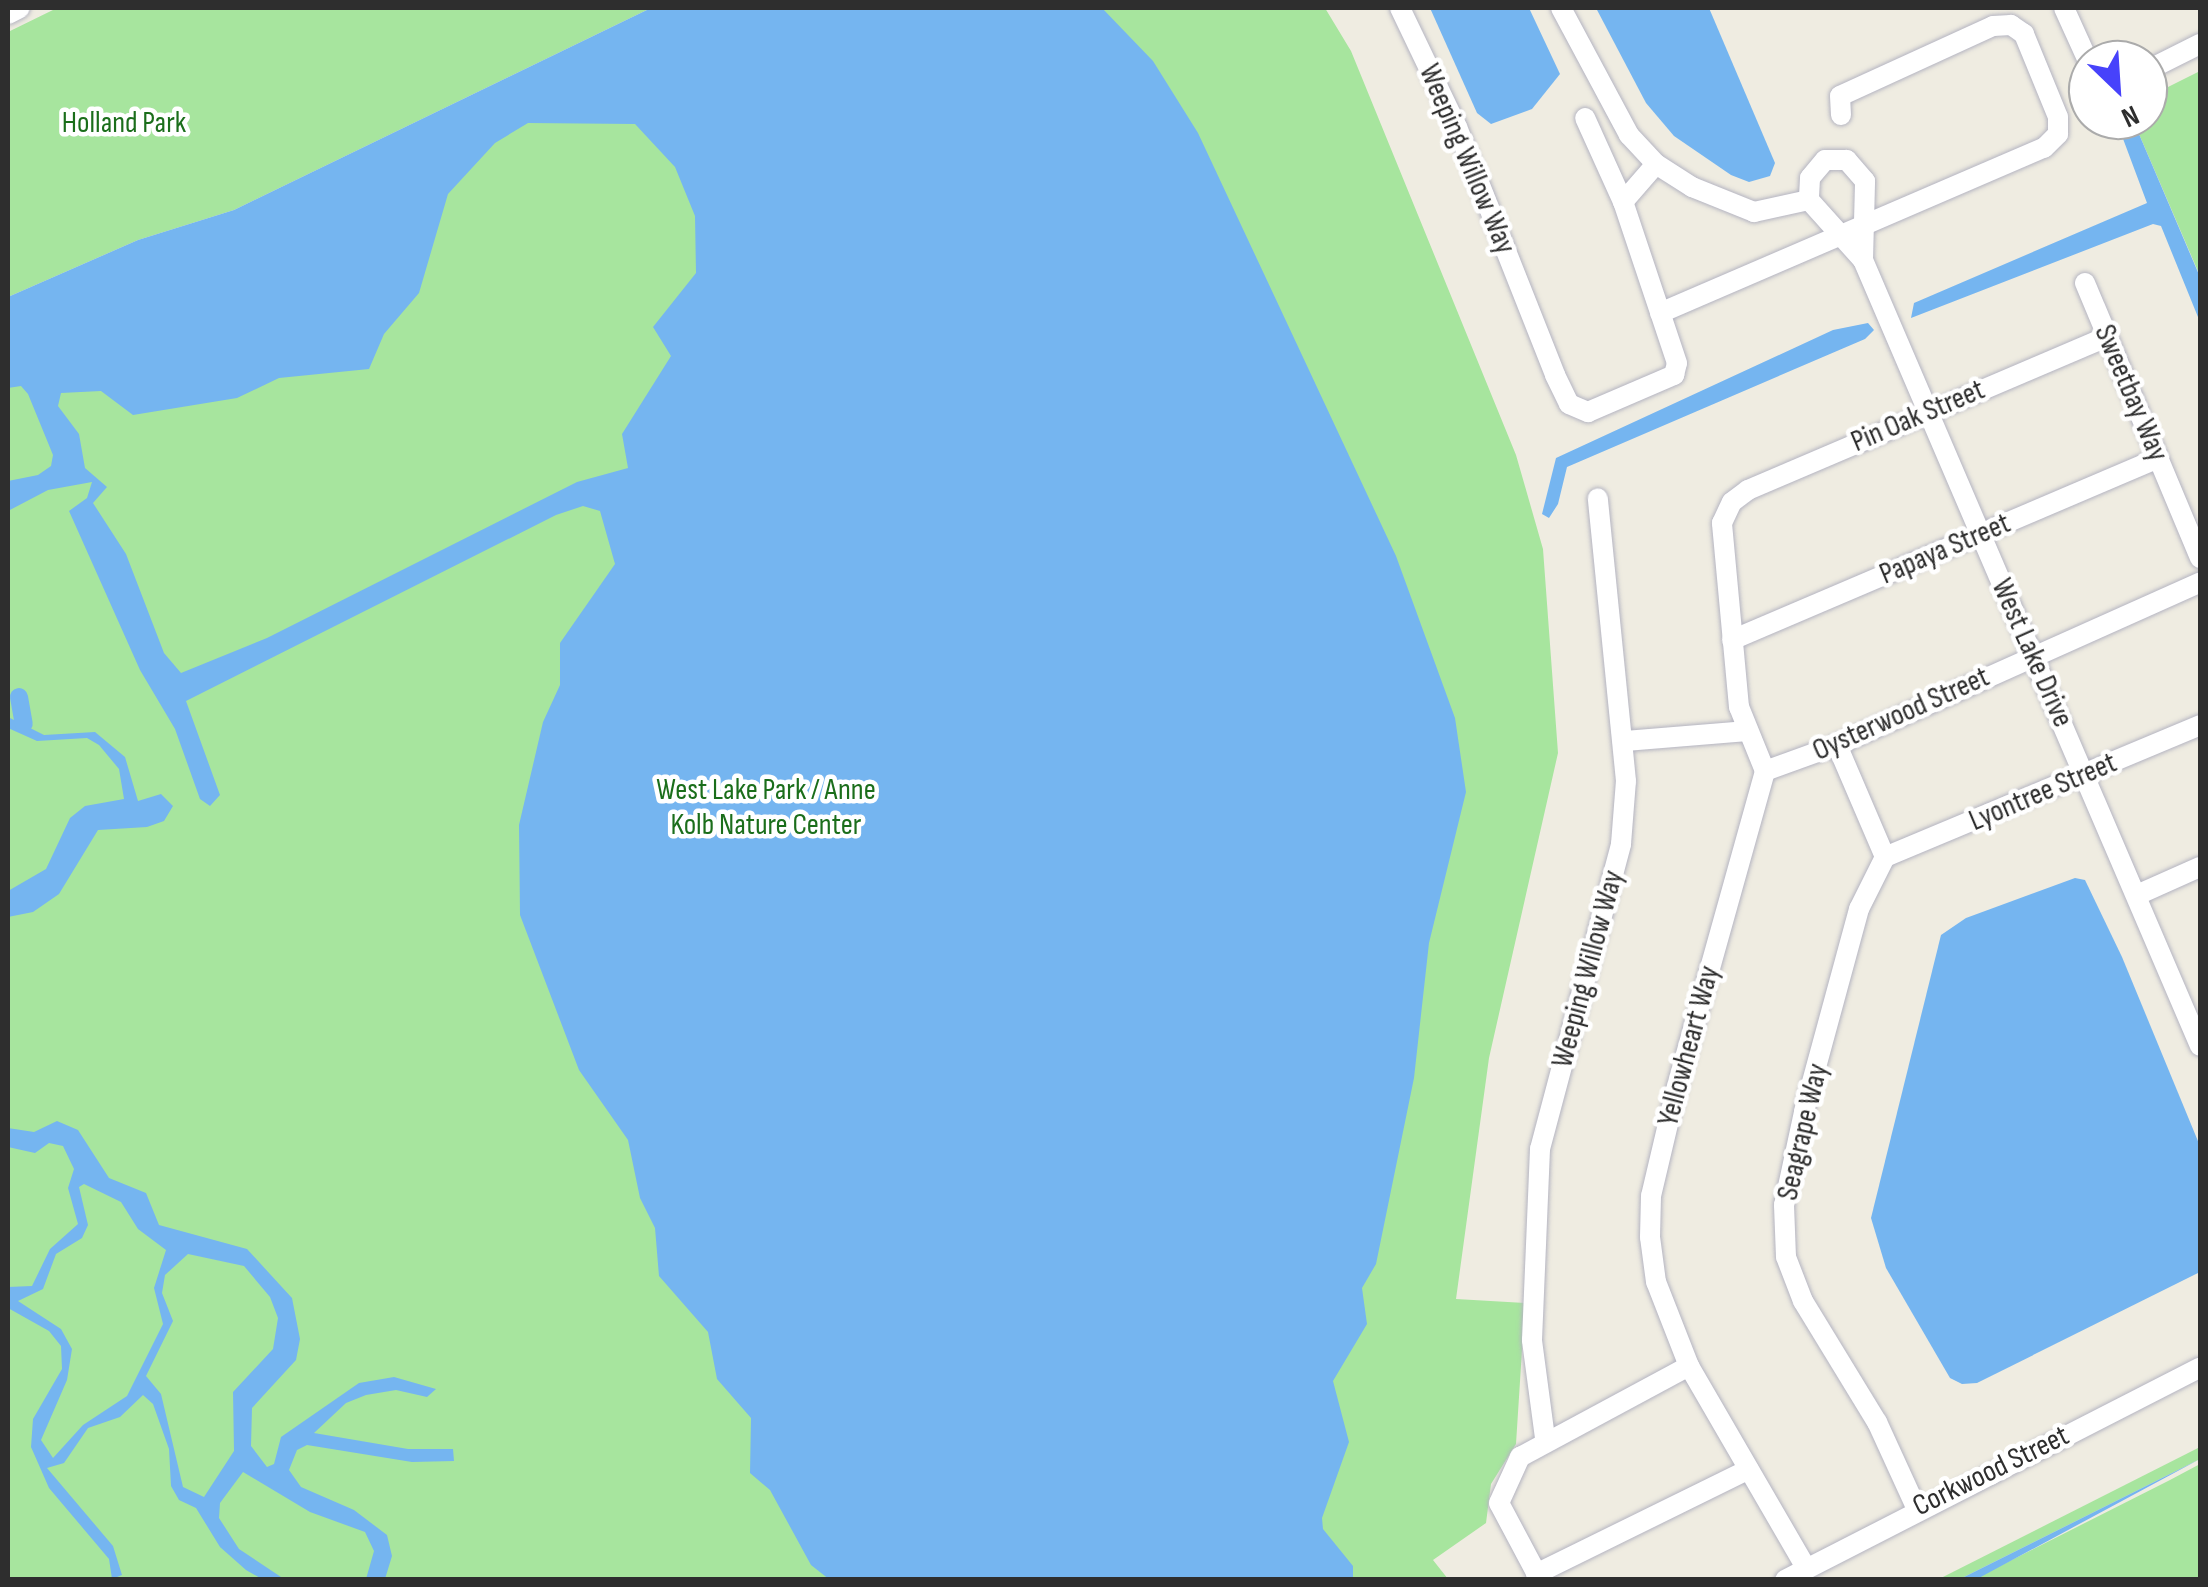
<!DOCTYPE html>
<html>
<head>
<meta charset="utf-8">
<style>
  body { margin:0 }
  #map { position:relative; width:2208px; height:1587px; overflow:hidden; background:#efece1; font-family:"Sofia Sans Condensed",sans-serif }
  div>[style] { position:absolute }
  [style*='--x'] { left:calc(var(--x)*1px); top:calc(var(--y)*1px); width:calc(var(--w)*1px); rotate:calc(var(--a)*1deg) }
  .green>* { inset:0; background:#a7e59e }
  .water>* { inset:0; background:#75b5f0 }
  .canal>* { height:18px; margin:-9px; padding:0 9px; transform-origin:9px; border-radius:9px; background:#75b5f0 }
  .roads { filter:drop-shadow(0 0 2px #b4b4c1) drop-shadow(0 0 2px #b4b4c1) }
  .minor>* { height:20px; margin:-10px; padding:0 10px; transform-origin:10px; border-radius:10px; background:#fff }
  span { translate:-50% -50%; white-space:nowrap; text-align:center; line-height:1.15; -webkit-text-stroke:9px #fff; paint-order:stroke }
  .park-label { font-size:30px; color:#1b6e1b }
  .street-label { font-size:30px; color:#2e2e2e }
  .frame { position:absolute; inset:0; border:10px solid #2e2e2e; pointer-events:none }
  .north { position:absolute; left:2068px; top:40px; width:100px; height:100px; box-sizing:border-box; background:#fff; border:2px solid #ababab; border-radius:50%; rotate:155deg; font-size:28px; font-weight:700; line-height:40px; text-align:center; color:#2e2e2e }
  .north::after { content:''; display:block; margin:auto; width:35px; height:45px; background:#4742fb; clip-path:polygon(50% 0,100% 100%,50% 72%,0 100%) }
</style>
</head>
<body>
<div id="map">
  <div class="green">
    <div style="clip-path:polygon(57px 8px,651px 8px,234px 210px,138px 240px,8px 297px,8px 32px)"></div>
    <div style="clip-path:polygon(677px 8px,1325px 8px,1351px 51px,1516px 455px,1543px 549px,1558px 753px,1489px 1058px,1456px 1299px,1525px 1303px,1516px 1444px,1491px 1484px,1486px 1523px,1433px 1560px,1448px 1579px,8px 1579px,8px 331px)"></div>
    <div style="clip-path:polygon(2200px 71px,2200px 276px,2133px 120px,2148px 120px,2148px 97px)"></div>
    <div style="clip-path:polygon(2200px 1447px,2200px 1459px,1960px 1579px,1939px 1579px)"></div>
    <div style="clip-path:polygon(2200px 1464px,2200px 1579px,1972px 1580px,2170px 1480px)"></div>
  </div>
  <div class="water">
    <div style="clip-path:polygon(evenodd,651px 8px,1102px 8px,1153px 61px,1198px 133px,1396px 556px,1455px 718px,1466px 792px,1429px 943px,1414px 1078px,1376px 1264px,1362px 1288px,1367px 1324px,1333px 1381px,1349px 1442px,1322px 1518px,1323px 1529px,1353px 1566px,1353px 1579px,830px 1580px,811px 1565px,770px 1490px,750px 1473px,751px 1418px,717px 1379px,708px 1332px,659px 1276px,655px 1228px,640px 1198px,628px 1140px,579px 1070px,520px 915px,519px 825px,543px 722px,560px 685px,560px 643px,615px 564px,600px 511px,583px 506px,556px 515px,186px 701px,220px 795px,210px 806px,200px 799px,175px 729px,140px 670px,69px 511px,87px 498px,92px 482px,48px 490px,8px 511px,8px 481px,38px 475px,51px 466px,53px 455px,28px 394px,21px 386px,8px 388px,8px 297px,138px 240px,234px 210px,651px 8px,528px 123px,635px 124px,675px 167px,695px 216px,696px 273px,653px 327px,671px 356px,622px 434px,628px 468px,577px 482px,267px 638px,181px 673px,164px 653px,126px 554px,93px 503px,107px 487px,85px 468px,79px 434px,58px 406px,61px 393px,101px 391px,133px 415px,237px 398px,279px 378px,369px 369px,384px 334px,419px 293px,448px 194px,495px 143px,528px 123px)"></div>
    <div style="clip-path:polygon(1430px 8px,1529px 8px,1560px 74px,1532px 109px,1491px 124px,1477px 113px)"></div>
    <div style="clip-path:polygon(1596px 8px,1709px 8px,1775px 163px,1770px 176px,1749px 182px,1731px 175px,1674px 136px,1646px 103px)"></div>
    <div style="clip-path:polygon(2116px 120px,2133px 120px,2200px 277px,2200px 322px,2161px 226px,2153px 224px,1911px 318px,1914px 303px,2147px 203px)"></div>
    <div style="clip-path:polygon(1868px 323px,1874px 330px,1865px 339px,1567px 467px,1558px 504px,1549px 518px,1542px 514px,1556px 458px,1833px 330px)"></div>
    <div style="clip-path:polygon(8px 717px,44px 735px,95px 732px,125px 757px,138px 801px,161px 794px,173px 806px,164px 821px,147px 827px,98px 830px,59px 894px,33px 912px,8px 917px,8px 891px,46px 869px,70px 818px,85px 806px,124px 799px,119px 769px,99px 745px,87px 738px,37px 741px,8px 728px)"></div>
    <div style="clip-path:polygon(2075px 878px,2085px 880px,2122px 957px,2200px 1146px,2200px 1272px,1977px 1383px,1962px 1384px,1950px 1378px,1886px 1268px,1871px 1218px,1941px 935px,1966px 918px)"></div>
    <div style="clip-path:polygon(evenodd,57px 1121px,78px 1130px,109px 1178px,146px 1193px,159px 1225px,247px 1249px,292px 1298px,300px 1339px,296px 1360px,252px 1408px,251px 1446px,267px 1467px,274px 1464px,281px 1437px,359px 1383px,394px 1377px,436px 1389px,427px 1397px,396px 1390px,366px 1395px,346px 1403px,314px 1433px,408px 1449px,453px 1449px,454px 1461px,412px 1462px,307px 1445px,297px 1450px,289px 1470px,301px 1487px,354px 1510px,387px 1535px,392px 1556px,385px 1579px,366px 1579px,374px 1551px,365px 1532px,310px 1512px,243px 1472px,220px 1503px,219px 1518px,239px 1549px,284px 1579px,262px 1579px,246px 1570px,220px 1547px,196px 1508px,179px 1500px,171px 1486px,169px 1449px,153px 1404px,143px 1395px,120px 1417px,88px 1428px,64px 1463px,47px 1468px,113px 1546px,122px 1575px,112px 1579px,109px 1559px,49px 1488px,31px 1447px,33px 1419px,62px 1369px,61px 1346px,49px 1331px,8px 1308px,8px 1287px,32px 1286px,50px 1249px,78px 1224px,68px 1188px,74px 1169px,63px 1146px,49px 1143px,35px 1153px,8px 1147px,8px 1128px,34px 1132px,57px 1121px,84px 1184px,121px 1202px,138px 1229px,166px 1250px,154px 1288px,163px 1324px,127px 1396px,83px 1425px,53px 1458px,41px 1440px,67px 1380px,72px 1349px,61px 1329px,18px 1301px,43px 1289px,56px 1254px,82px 1238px,88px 1225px,79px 1187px,84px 1184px,57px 1121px,188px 1254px,244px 1266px,270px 1297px,278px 1318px,273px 1349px,233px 1392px,234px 1451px,204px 1497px,183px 1487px,161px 1394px,146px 1376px,173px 1321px,162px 1293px,165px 1275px,188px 1254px)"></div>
    <div style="clip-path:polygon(2200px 1459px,1977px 1579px,1959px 1579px,1960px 1579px)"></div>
  </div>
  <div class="canal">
    <div style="--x:19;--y:697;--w:27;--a:80"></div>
  </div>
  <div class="roads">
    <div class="minor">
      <div style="--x:1400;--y:8;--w:132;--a:64.4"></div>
      <div style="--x:1457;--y:127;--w:267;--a:68.4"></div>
      <div style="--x:1555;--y:375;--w:32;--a:64"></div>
      <div style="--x:1569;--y:404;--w:21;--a:23"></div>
      <div style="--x:1588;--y:412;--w:94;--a:-23.3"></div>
      <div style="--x:1674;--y:375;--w:12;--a:-76"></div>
      <div style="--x:1677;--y:363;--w:170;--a:-108.5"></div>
      <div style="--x:1623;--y:202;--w:92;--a:-114.3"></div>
      <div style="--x:1561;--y:8;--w:144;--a:61.8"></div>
      <div style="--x:1629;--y:135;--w:40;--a:47"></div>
      <div style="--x:1656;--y:164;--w:43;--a:32.6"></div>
      <div style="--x:1692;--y:187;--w:67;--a:22"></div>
      <div style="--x:1754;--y:212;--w:56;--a:-12.3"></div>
      <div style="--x:2064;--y:8;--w:58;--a:65.6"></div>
      <div style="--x:8;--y:14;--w:13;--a:-27"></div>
      <div style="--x:2148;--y:70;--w:58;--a:-26.6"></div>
      <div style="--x:1623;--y:202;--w:50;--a:-49"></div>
      <div style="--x:1863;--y:260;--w:79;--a:-88.5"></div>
      <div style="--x:1865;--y:181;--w:28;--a:-131"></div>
      <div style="--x:1847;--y:160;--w:22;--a:180"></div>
      <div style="--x:1825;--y:160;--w:23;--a:130"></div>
      <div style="--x:1810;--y:178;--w:22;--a:93"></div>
      <div style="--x:1809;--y:200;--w:81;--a:48"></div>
      <div style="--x:1863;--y:260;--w:855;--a:66.79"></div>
      <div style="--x:2085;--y:283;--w:298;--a:67.3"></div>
      <div style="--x:1660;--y:313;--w:418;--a:-23.3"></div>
      <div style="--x:2044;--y:148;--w:20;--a:-45"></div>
      <div style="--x:2058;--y:134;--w:17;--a:-90"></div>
      <div style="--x:2058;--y:117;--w:90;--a:-112.3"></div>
      <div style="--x:2024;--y:34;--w:16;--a:-145"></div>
      <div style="--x:2011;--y:25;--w:18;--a:177"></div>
      <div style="--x:1993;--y:26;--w:168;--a:155.4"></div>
      <div style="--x:1840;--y:96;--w:19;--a:87"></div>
      <div style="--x:1732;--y:640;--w:463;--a:-23.1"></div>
      <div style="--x:1626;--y:741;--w:121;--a:-4.7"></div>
      <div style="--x:1837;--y:745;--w:122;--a:66.8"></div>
      <div style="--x:1885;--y:857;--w:58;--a:116.6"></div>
      <div style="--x:1859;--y:909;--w:210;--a:105.2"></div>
      <div style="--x:1804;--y:1112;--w:95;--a:102.1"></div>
      <div style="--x:1784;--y:1205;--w:52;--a:87.8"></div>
      <div style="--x:1786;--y:1257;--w:47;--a:68.9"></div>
      <div style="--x:1803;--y:1301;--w:142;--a:58.6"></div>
      <div style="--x:1877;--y:1422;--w:94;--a:65.4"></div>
      <div style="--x:1765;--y:771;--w:77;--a:-19.9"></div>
      <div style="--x:1837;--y:745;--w:398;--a:-24.1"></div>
      <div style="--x:1885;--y:857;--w:342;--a:-22.7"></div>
      <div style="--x:2137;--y:895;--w:69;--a:-24"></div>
      <div style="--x:1545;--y:1438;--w:99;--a:-97.6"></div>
      <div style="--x:1532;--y:1340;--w:191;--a:-87.6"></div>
      <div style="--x:1540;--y:1149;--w:316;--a:-75.1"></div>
      <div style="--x:1621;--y:844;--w:63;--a:-85.5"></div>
      <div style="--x:1626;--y:781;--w:284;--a:-95.7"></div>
      <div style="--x:1805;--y:1566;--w:231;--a:-120.1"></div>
      <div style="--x:1689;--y:1366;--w:90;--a:-111.4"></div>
      <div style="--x:1656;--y:1282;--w:45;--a:-97.6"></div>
      <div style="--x:1650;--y:1237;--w:41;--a:-88.6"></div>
      <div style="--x:1651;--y:1196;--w:109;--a:-76.7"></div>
      <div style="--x:1676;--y:1090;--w:331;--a:-74.4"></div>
      <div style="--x:1765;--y:771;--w:69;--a:-112.1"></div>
      <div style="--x:1739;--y:707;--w:185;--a:-95.3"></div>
      <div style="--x:1722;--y:523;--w:23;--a:-65"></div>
      <div style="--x:1732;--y:502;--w:20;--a:-37"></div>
      <div style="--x:1748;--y:490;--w:390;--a:-23.1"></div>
      <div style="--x:1536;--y:1574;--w:237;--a:-26.2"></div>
      <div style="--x:1540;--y:1580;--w:87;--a:-118"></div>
      <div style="--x:1499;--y:1503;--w:51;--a:-65.5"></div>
      <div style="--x:1520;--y:1457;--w:192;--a:-28.3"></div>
      <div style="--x:1785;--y:1580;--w:466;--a:-27.1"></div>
    </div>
  </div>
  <div class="park-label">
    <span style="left:124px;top:123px">Holland Park</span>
    <span style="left:766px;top:807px">West Lake Park / Anne<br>Kolb Nature Center</span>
  </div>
  <div class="street-label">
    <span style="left:1467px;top:159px;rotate:67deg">Weeping Willow Way</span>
    <span style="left:2131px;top:393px;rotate:67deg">Sweetbay Way</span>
    <span style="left:1918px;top:416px;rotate:-23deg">Pin Oak Street</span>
    <span style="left:1945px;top:549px;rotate:-23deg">Papaya Street</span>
    <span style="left:2032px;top:653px;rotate:66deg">West Lake Drive</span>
    <span style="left:1901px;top:714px;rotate:-24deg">Oysterwood Street</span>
    <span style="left:2043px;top:792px;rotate:-23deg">Lyontree Street</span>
    <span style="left:1588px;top:969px;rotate:-75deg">Weeping Willow Way</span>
    <span style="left:1689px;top:1046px;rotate:-75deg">Yellowheart Way</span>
    <span style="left:1803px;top:1132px;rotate:-77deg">Seagrape Way</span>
    <span style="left:1991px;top:1471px;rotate:-26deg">Corkwood Street</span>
  </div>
  <div class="frame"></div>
  <div class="north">N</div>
</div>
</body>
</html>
